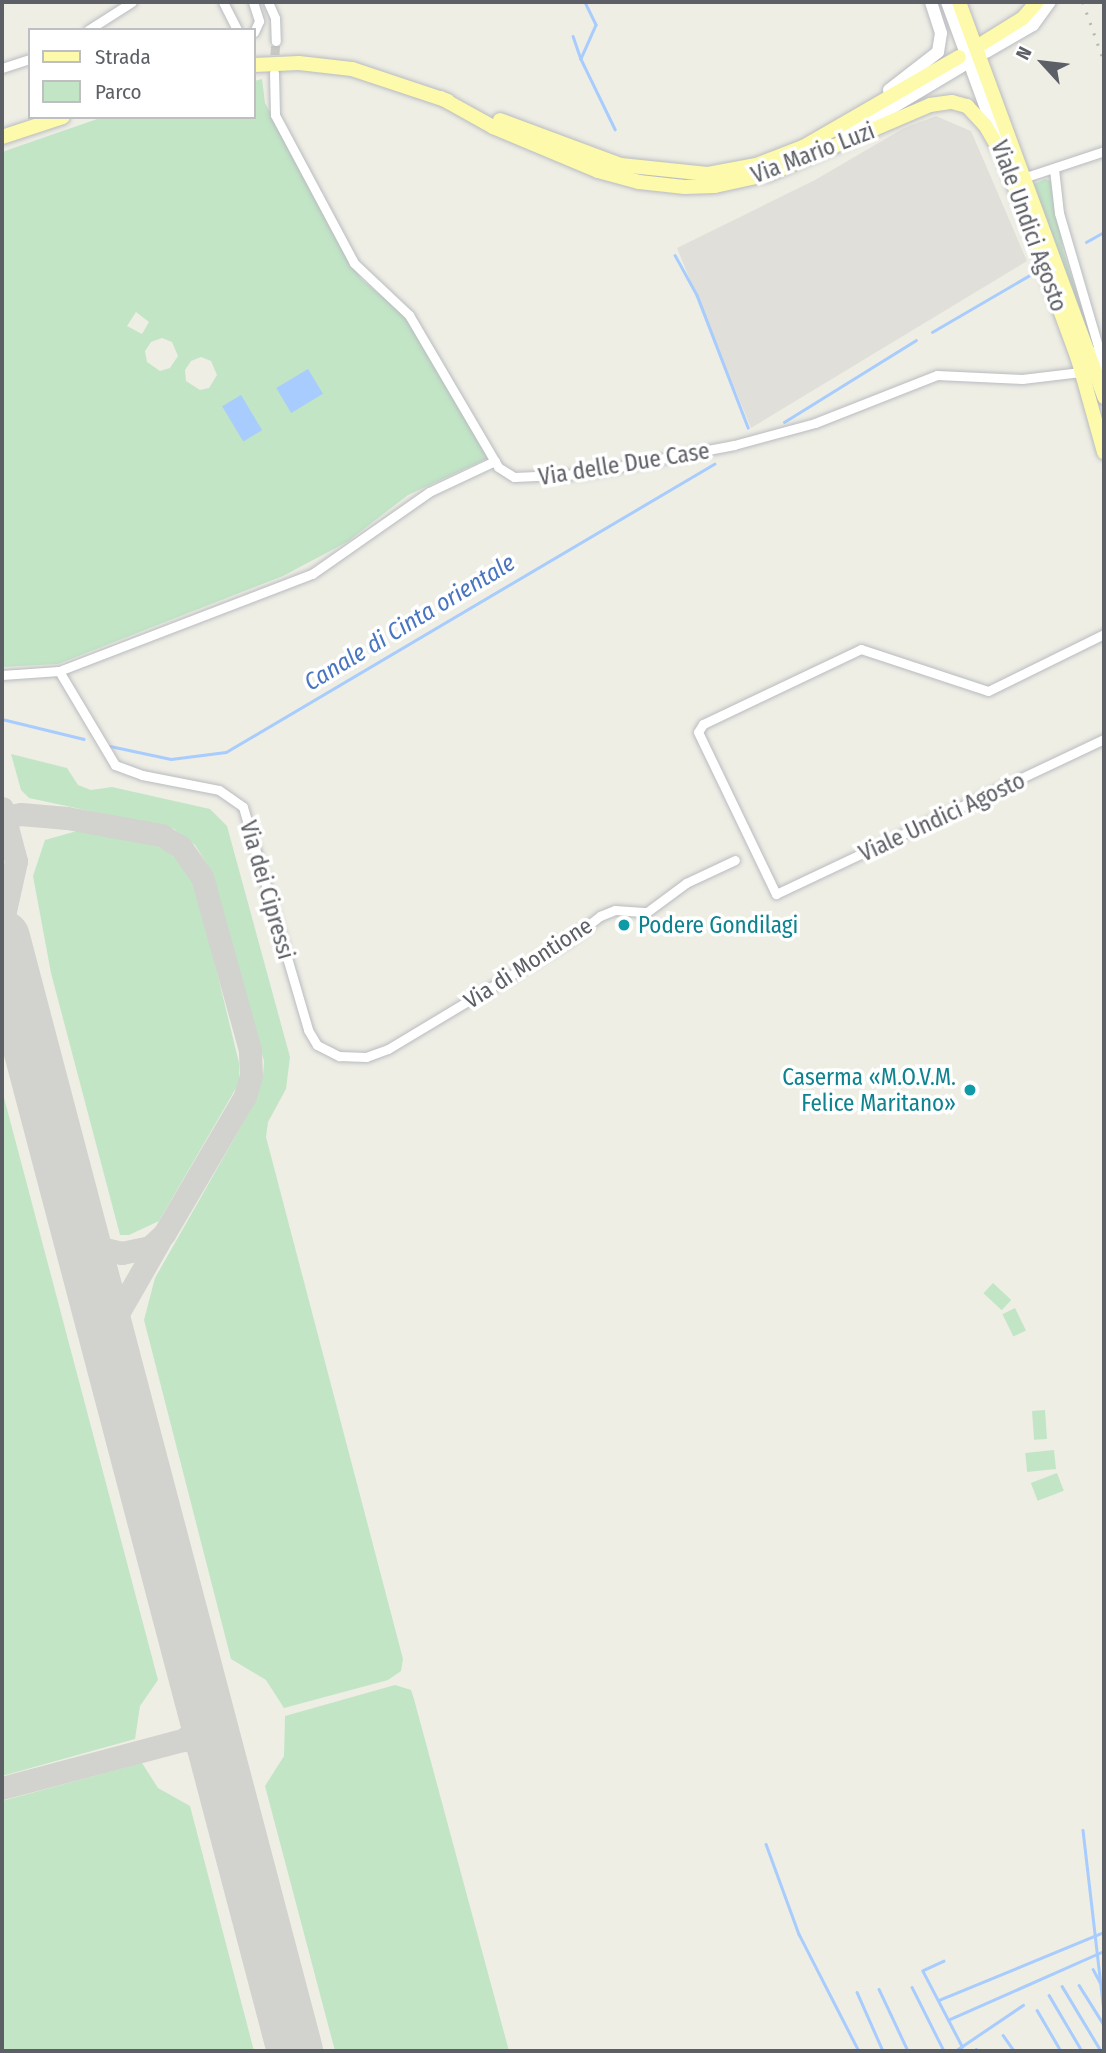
<!DOCTYPE html>
<html>
<head>
<meta charset="utf-8">
<style>
  body { margin:0 }
  #map { position:relative; width:1106px; height:2053px; overflow:hidden; background:#eeeee5; font-family:"Fira Sans Condensed",sans-serif }
  div>[style] { position:absolute }
  [style*='--x'] { left:calc(var(--x)*1px); top:calc(var(--y)*1px); width:calc(var(--w)*1px); rotate:calc(var(--a)*1deg) }
  .industrial>* { inset:0; background:#e0dfd9 }
  .green>* { inset:0; background:#c2e5c6; transform-origin:0 0 }
  .water>* { inset:0; background:#a7ccfd; transform-origin:0 0 }
  .stream>* { height:2.5px; margin:-1.25px; padding:0 1.25px; transform-origin:1.25px; border-radius:1.25px; background:#a7ccfd }
  .taxiway>* { height:23px; margin:-11.5px; padding:0 11.5px; transform-origin:11.5px; border-radius:11.5px; background:#d2d2ce }
  .runway>* { height:56px; margin:-28px; padding:0 28px; transform-origin:28px; border-radius:28px; background:#d2d2ce }
  .minor-tunnel>* { height:9px; margin-top:-4.5px; transform-origin:0; background:repeating-linear-gradient(90deg,#cacac5 0 9px,transparent 0 13.5px) }
  .roads { filter:drop-shadow(0 0 2px #b9bbc0) drop-shadow(0 0 2px #b9bbc0) }
  .minor>* { height:9px; margin:-4.5px; padding:0 4.5px; transform-origin:4.5px; border-radius:4.5px; background:#fff }
  .secondary>* { height:12px; margin:-6px; padding:0 6px; transform-origin:6px; border-radius:6px; background:#fff }
  .primary>* { height:14px; margin:-7px; padding:0 7px; transform-origin:7px; border-radius:7px; background:#fdfaab }
  .rail>* { height:2.5px; margin-top:-1.25px; transform-origin:0; background:repeating-linear-gradient(90deg,#b5b6b6 0 2px,transparent 0 11px) }
  .dots>* { width:19px; height:19px; translate:-50% -50%; box-sizing:border-box; border:4px solid #fff; border-radius:50% }
  span { translate:-50% -50%; white-space:nowrap; text-align:center; line-height:1.15; -webkit-text-stroke:7px #fff; paint-order:stroke }
  .street-label { font-size:23px; color:#5c5f65 }
  .culture-label { font-size:23px; color:#0d838f }
  .left { translate:0 -50%; text-align:left }
  .right { translate:-100% -50%; text-align:right }
  .water-label { font-size:24px; color:#4974c0; font-style:italic }
  .frame { position:absolute; inset:0; border:4px solid #5c5f65; pointer-events:none }
  .legend { position:absolute; left:28px; top:28px; width:228px; height:91px; box-sizing:border-box; background:#fff; border:2px solid #bebfc1; margin:0; padding:9px 12px; list-style:none; font-size:21px; color:#5c5f65 }
  .legend li { display:flex; align-items:center; gap:14px; height:35px }
  .legend b { width:35px; border:2px solid #bebfc1 }
  .north { position:absolute; left:1008px; top:28px; width:70px; height:70px; -webkit-text-stroke:5px #fff; paint-order:stroke; rotate:297deg; font-size:19px; font-weight:700; line-height:28px; text-align:center; color:#5c5f65 }
  .north::after { content:''; display:block; margin:auto; width:24px; height:32px; background:#5c5f65; clip-path:polygon(50% 0,100% 100%,50% 72%,0 100%) }
</style>
</head>
<body>
<div id="map">
  <div class="industrial">
    <div style="clip-path:polygon(936px 116px,971px 131px,1027px 261px,751px 428px,677px 248px,815px 180px,904px 128px)"></div>
  </div>
  <div class="green">
    <div style="clip-path:polygon(evenodd,262px 79px,265px 103px,361px 279px,408px 318px,487px 455px,486px 459px,408px 495px,347px 542px,283px 576px,58px 664px,2px 667px,2px 152px,103px 117px,254px 117px,254px 81px,262px 79px,136px 312px,149px 322px,142px 334px,127px 326px,136px 312px,262px 79px,162px 338px,172px 342px,178px 356px,170px 368px,160px 371px,147px 362px,145px 351px,151px 342px,162px 338px,262px 79px,201px 357px,211px 361px,217px 375px,209px 388px,200px 390px,186px 381px,185px 370px,191px 361px,201px 357px)"></div>
    <div style="clip-path:polygon(1045px 179px,1052px 181px,1063px 250px,1097px 355px,1034px 184px)"></div>
    <div style="clip-path:polygon(11px 754px,67px 768px,78px 785px,91px 790px,112px 787px,210px 809px,227px 826px,290px 1057px,286px 1089px,268px 1122px,266px 1137px,403px 1659px,401px 1671px,388px 1680px,284px 1708px,266px 1680px,231px 1659px,144px 1320px,155px 1278px,251px 1109px,263px 1076px,264px 1061px,210px 869px,195px 845px,174px 829px,29px 798px,21px 790px)"></div>
    <div style="clip-path:polygon(77px 831px,151px 844px,168px 851px,186px 868px,197px 890px,239px 1063px,239px 1083px,159px 1221px,129px 1235px,120px 1235px,51px 973px,33px 876px,45px 840px)"></div>
    <div style="clip-path:polygon(2px 1090px,158px 1680px,140px 1706px,135px 1739px,2px 1776px)"></div>
    <div style="left:993px;top:1283px;width:25px;height:14px;rotate:43deg"></div>
    <div style="left:1015px;top:1308px;width:25px;height:14px;rotate:64deg"></div>
    <div style="left:1045px;top:1410px;width:29px;height:13px;rotate:86deg"></div>
    <div style="left:1054px;top:1450px;width:19px;height:29px;rotate:84deg"></div>
    <div style="left:1057px;top:1473px;width:19px;height:28px;rotate:69deg"></div>
    <div style="clip-path:polygon(395px 1685px,411px 1690px,414px 1699px,509px 2051px,335px 2051px,265px 1786px,284px 1756px,285px 1716px)"></div>
    <div style="clip-path:polygon(142px 1763px,158px 1788px,190px 1806px,254px 2051px,2px 2051px,2px 1801px)"></div>
  </div>
  <div class="water">
    <div style="left:308px;top:369px;width:29px;height:37px;rotate:59deg"></div>
    <div style="left:241px;top:395px;width:41px;height:22px;rotate:59deg"></div>
  </div>
  <div class="stream">
    <div style="--x:585;--y:2;--w:25;--a:64"></div>
    <div style="--x:596;--y:25;--w:37;--a:114"></div>
    <div style="--x:581;--y:59;--w:78;--a:64.1"></div>
    <div style="--x:573;--y:36;--w:24;--a:71"></div>
    <div style="--x:1086;--y:242;--w:21;--a:-29"></div>
    <div style="--x:675;--y:255;--w:46;--a:61.2"></div>
    <div style="--x:697;--y:295;--w:142;--a:68.9"></div>
    <div style="--x:932;--y:332;--w:119;--a:-30.2"></div>
    <div style="--x:784;--y:422;--w:155;--a:-31.8"></div>
    <div style="--x:2;--y:719;--w:84;--a:13.7"></div>
    <div style="--x:110;--y:746;--w:62;--a:12"></div>
    <div style="--x:171;--y:759;--w:55;--a:-7.3"></div>
    <div style="--x:226;--y:752;--w:567;--a:-30.55"></div>
    <div style="--x:1083;--y:1830;--w:183;--a:83.4"></div>
    <div style="--x:766;--y:1844;--w:96;--a:69.9"></div>
    <div style="--x:799;--y:1934;--w:131;--a:62.9"></div>
    <div style="--x:944;--y:1961;--w:23;--a:155"></div>
    <div style="--x:923;--y:1971;--w:85;--a:62.5"></div>
    <div style="--x:1093;--y:1969;--w:15;--a:62"></div>
    <div style="--x:1079;--y:1985;--w:47;--a:58"></div>
    <div style="--x:1062;--y:1986;--w:76;--a:59"></div>
    <div style="--x:912;--y:1987;--w:72;--a:63.4"></div>
    <div style="--x:879;--y:1989;--w:68;--a:64.9"></div>
    <div style="--x:857;--y:1992;--w:64;--a:66.2"></div>
    <div style="--x:1049;--y:1995;--w:65;--a:59.5"></div>
    <div style="--x:939;--y:2000;--w:178;--a:-22.4"></div>
    <div style="--x:1037;--y:2010;--w:48;--a:59.7"></div>
    <div style="--x:948;--y:2020;--w:171;--a:-23.9"></div>
    <div style="--x:1003;--y:2035;--w:19;--a:55"></div>
    <div style="--x:976;--y:2049;--w:3;--a:45"></div>
    <div style="--x:955;--y:2051;--w:82;--a:-34.1"></div>
  </div>
  <div class="taxiway">
    <div style="--x:2;--y:808;--w:55;--a:75.2"></div>
    <div style="--x:16;--y:861;--w:60;--a:102.4"></div>
    <div style="--x:3;--y:920;--w:42;--a:83.2"></div>
    <div style="--x:2;--y:818;--w:19;--a:-12"></div>
    <div style="--x:21;--y:814;--w:46;--a:5"></div>
    <div style="--x:67;--y:818;--w:96;--a:10.3"></div>
    <div style="--x:161;--y:835;--w:23;--a:31"></div>
    <div style="--x:181;--y:847;--w:37;--a:55"></div>
    <div style="--x:202;--y:877;--w:180;--a:74.5"></div>
    <div style="--x:250;--y:1050;--w:25;--a:88"></div>
    <div style="--x:251;--y:1075;--w:22;--a:106"></div>
    <div style="--x:245;--y:1096;--w:160;--a:120.4"></div>
    <div style="--x:164;--y:1234;--w:19;--a:137"></div>
    <div style="--x:150;--y:1247;--w:29;--a:168"></div>
    <div style="--x:122;--y:1253;--w:22;--a:-167"></div>
    <div style="--x:101;--y:1248;--w:32;--a:-136"></div>
    <div style="--x:118;--y:1380;--w:39;--a:-97"></div>
    <div style="--x:113;--y:1341;--w:26;--a:-81"></div>
    <div style="--x:117;--y:1315;--w:86;--a:-60.2"></div>
    <div style="--x:204;--y:1705;--w:25;--a:104"></div>
    <div style="--x:198;--y:1729;--w:19;--a:144"></div>
    <div style="--x:183;--y:1740;--w:17;--a:3"></div>
    <div style="--x:200;--y:1741;--w:23;--a:40"></div>
    <div style="--x:2;--y:1788;--w:187;--a:-14.9"></div>
  </div>
  <div class="runway">
    <div style="--x:2;--y:938;--w:1151;--a:75.25"></div>
  </div>
  <div class="minor-tunnel">
    <div style="--x:274;--y:68;--w:27;--a:-86"></div>
  </div>
  <div class="roads">
    <div class="minor">
      <div style="--x:223;--y:2;--w:31;--a:63"></div>
      <div style="--x:253;--y:2;--w:20;--a:72"></div>
      <div style="--x:259;--y:21;--w:12;--a:114"></div>
      <div style="--x:268;--y:2;--w:17;--a:66"></div>
      <div style="--x:275;--y:18;--w:23;--a:88"></div>
      <div style="--x:88;--y:30;--w:52;--a:-32.5"></div>
      <div style="--x:2;--y:68;--w:29;--a:-18"></div>
      <div style="--x:274;--y:73;--w:42;--a:88.6"></div>
      <div style="--x:275;--y:115;--w:168;--a:61.9"></div>
      <div style="--x:354;--y:263;--w:76;--a:43.4"></div>
      <div style="--x:409;--y:315;--w:176;--a:59.6"></div>
      <div style="--x:498;--y:467;--w:19;--a:32"></div>
      <div style="--x:514;--y:477;--w:67;--a:-2.6"></div>
      <div style="--x:581;--y:474;--w:156;--a:-10.7"></div>
      <div style="--x:734;--y:445;--w:84;--a:-15.2"></div>
      <div style="--x:815;--y:423;--w:131;--a:-21.5"></div>
      <div style="--x:937;--y:375;--w:85;--a:2.7"></div>
      <div style="--x:1022;--y:379;--w:59;--a:-6.8"></div>
      <div style="--x:1054;--y:169;--w:44;--a:83.5"></div>
      <div style="--x:1059;--y:213;--w:160;--a:73.7"></div>
      <div style="--x:1023;--y:178;--w:85;--a:-18.4"></div>
      <div style="--x:1104;--y:634;--w:129;--a:153.8"></div>
      <div style="--x:988;--y:691;--w:134;--a:-161.7"></div>
      <div style="--x:861;--y:649;--w:175;--a:154.6"></div>
      <div style="--x:703;--y:724;--w:9;--a:122"></div>
      <div style="--x:698;--y:732;--w:180;--a:64.3"></div>
      <div style="--x:776;--y:894;--w:363;--a:-25.3"></div>
      <div style="--x:59;--y:671;--w:109;--a:59.2"></div>
      <div style="--x:115;--y:765;--w:29;--a:20"></div>
      <div style="--x:142;--y:775;--w:78;--a:11"></div>
      <div style="--x:219;--y:790;--w:29;--a:35"></div>
      <div style="--x:243;--y:807;--w:232;--a:73.7"></div>
      <div style="--x:308;--y:1030;--w:17;--a:59"></div>
      <div style="--x:317;--y:1045;--w:25;--a:27"></div>
      <div style="--x:339;--y:1056;--w:27;--a:2"></div>
      <div style="--x:366;--y:1057;--w:23;--a:-20"></div>
      <div style="--x:388;--y:1049;--w:210;--a:-31"></div>
      <div style="--x:568;--y:941;--w:41;--a:-38"></div>
      <div style="--x:600;--y:916;--w:16;--a:-22"></div>
      <div style="--x:615;--y:910;--w:32;--a:4"></div>
      <div style="--x:647;--y:912;--w:49;--a:-36.6"></div>
      <div style="--x:686;--y:883;--w:54;--a:-25.1"></div>
      <div style="--x:2;--y:675;--w:57;--a:-4"></div>
      <div style="--x:59;--y:671;--w:271;--a:-21"></div>
      <div style="--x:312;--y:574;--w:143;--a:-35"></div>
      <div style="--x:429;--y:492;--w:73;--a:-25.2"></div>
    </div>
    <div class="secondary">
      <div style="--x:947;--y:2;--w:143;--a:69.9"></div>
      <div style="--x:986;--y:52;--w:54;--a:-29.9"></div>
      <div style="--x:1033;--y:25;--w:29;--a:-54"></div>
      <div style="--x:889;--y:90;--w:62;--a:-37.8"></div>
      <div style="--x:938;--y:52;--w:19;--a:-81"></div>
      <div style="--x:941;--y:33;--w:33;--a:-108"></div>
      <div style="--x:843;--y:137;--w:139;--a:-30.8"></div>
      <div style="--x:1090;--y:353;--w:14;--a:8"></div>
    </div>
    <div class="primary">
      <div style="--x:959;--y:2;--w:421;--a:69.8"></div>
      <div style="--x:983;--y:43;--w:47;--a:-32"></div>
      <div style="--x:1023;--y:18;--w:21;--a:-49"></div>
      <div style="--x:254;--y:65;--w:45;--a:-2.5"></div>
      <div style="--x:299;--y:63;--w:53;--a:6.5"></div>
      <div style="--x:352;--y:69;--w:101;--a:18.4"></div>
      <div style="--x:441;--y:98;--w:60;--a:29.1"></div>
      <div style="--x:493;--y:127;--w:114;--a:22.7"></div>
      <div style="--x:598;--y:171;--w:42;--a:15"></div>
      <div style="--x:639;--y:182;--w:46;--a:6.2"></div>
      <div style="--x:685;--y:187;--w:30;--a:-2"></div>
      <div style="--x:715;--y:186;--w:55;--a:-12.5"></div>
      <div style="--x:769;--y:174;--w:175;--a:-23.2"></div>
      <div style="--x:930;--y:105;--w:22;--a:-8"></div>
      <div style="--x:952;--y:102;--w:16;--a:15"></div>
      <div style="--x:967;--y:106;--w:26;--a:47"></div>
      <div style="--x:985;--y:125;--w:38;--a:60"></div>
      <div style="--x:1004;--y:158;--w:214;--a:69.8"></div>
      <div style="--x:1078;--y:359;--w:97;--a:74.4"></div>
      <div style="--x:500;--y:120;--w:129;--a:20.4"></div>
      <div style="--x:621;--y:165;--w:87;--a:5.9"></div>
      <div style="--x:708;--y:174;--w:49;--a:-10.6"></div>
      <div style="--x:756;--y:165;--w:50;--a:-21"></div>
      <div style="--x:803;--y:147;--w:180;--a:-30"></div>
      <div style="--x:2;--y:137;--w:64;--a:-18.2"></div>
    </div>
  </div>
  <div class="rail">
    <div style="--x:1083;--y:2;--w:63;--a:70.4"></div>
  </div>
  <div class="dots">
    <div style="left:624px;top:925px;background:#0f9aa8"></div>
    <div style="left:970px;top:1090px;background:#0f9aa8"></div>
  </div>
  <div class="street-label">
    <span style="left:813px;top:153px;rotate:-21deg">Via Mario Luzi</span>
    <span style="left:1029px;top:226px;rotate:70deg">Viale Undici Agosto</span>
    <span style="left:624px;top:464px;rotate:-9deg">Via delle Due Case</span>
    <span style="left:942px;top:817px;rotate:-25deg">Viale Undici Agosto</span>
    <span style="left:267px;top:890px;rotate:74deg">Via dei Cipressi</span>
    <span style="left:528px;top:963px;rotate:-33deg">Via di Montione</span>
  </div>
  <div class="culture-label">
    <span class="left" style="left:638px;top:925px">Podere Gondilagi</span>
    <span class="right" style="left:956px;top:1090px">Caserma «M.O.V.M.<br>Felice Maritano»</span>
  </div>
  <div class="water-label">
    <span style="left:410px;top:623px;rotate:-31deg">Canale di Cinta orientale</span>
  </div>
  <div class="frame"></div>
  <ul class="legend">
  <li><b style="height:9px;background:#fdfaab"></b>Strada</li>
  <li><b style="height:19px;background:#c2e5c6"></b>Parco</li>
  </ul>
  <div class="north">N</div>
</div>
</body>
</html>
